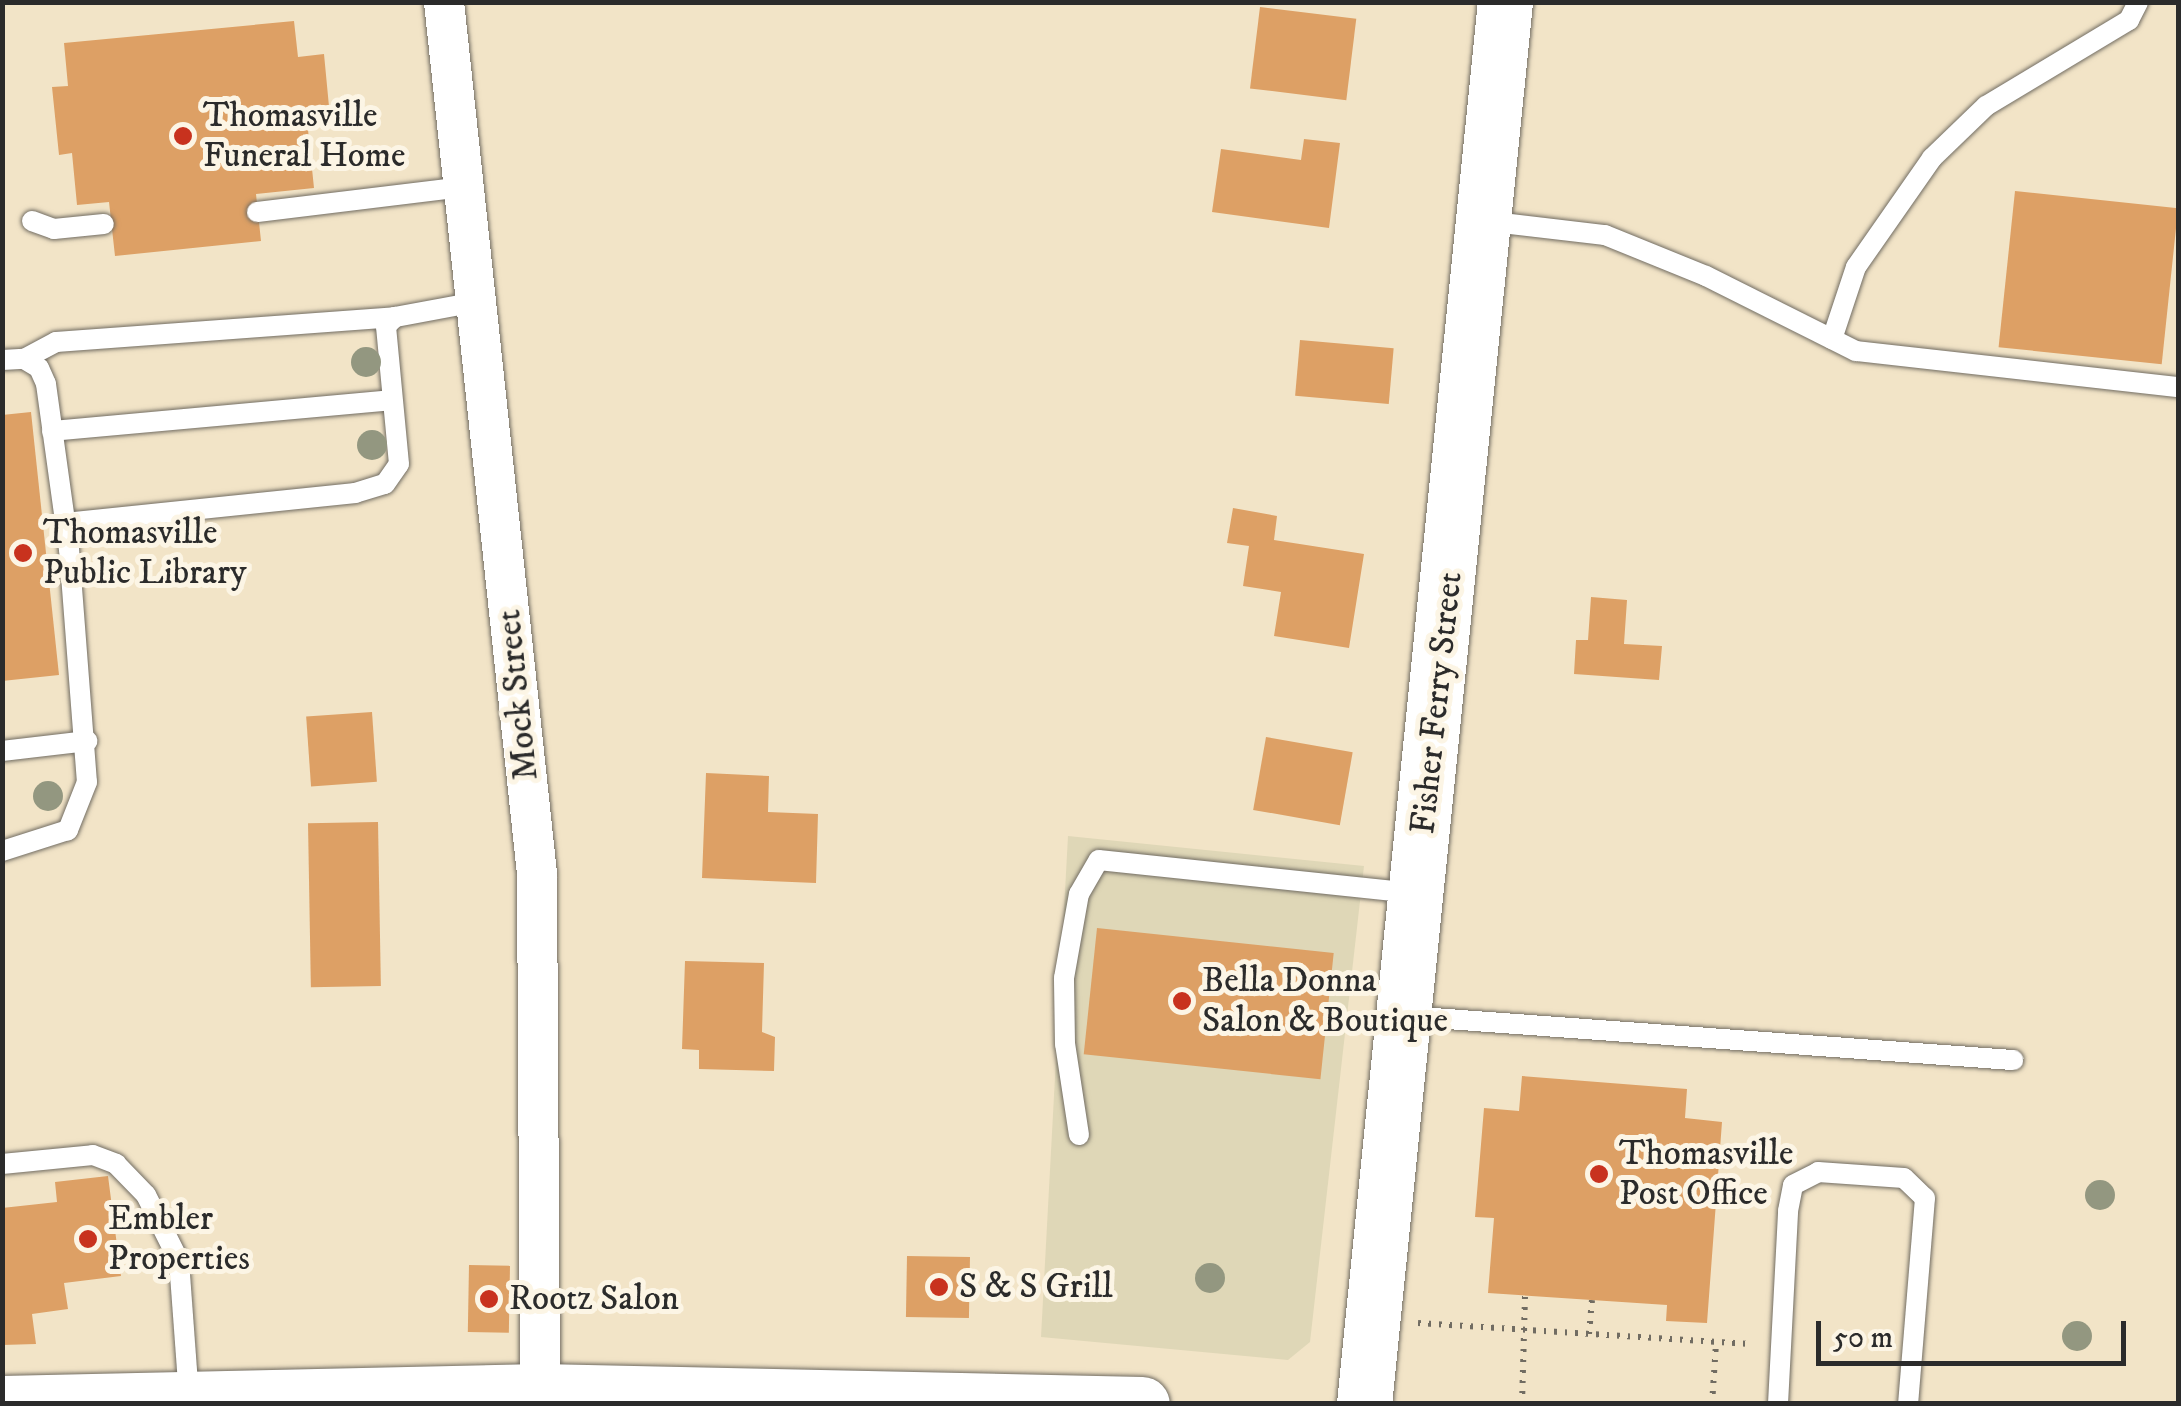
<!DOCTYPE html>
<html>
<head>
<meta charset="utf-8">
<style>
  body { margin:0 }
  #map { position:relative; width:2181px; height:1406px; overflow:hidden; background:#f2e4c7; font-family:"IM FELL DW Pica",serif }
  div>[style] { position:absolute }
  [style*='--x'] { left:calc(var(--x)*1px); top:calc(var(--y)*1px); width:calc(var(--w)*1px); rotate:calc(var(--a)*1deg) }
  .built>* { inset:0; background:#dfd7b7 }
  .building>* { inset:0; background:#dda065; transform-origin:0 0 }
  .path>* { height:6px; margin-top:-3px; transform-origin:0; background:repeating-linear-gradient(90deg,#716c62 0 2.5px,transparent 0 10.5px) }
  .roads { filter:drop-shadow(0 0 2px #716c62) drop-shadow(0 0 2px #716c62) }
  .lane>* { height:20px; margin:-10px; padding:0 10px; transform-origin:10px; border-radius:10px; background:#fff }
  .street>* { height:40px; margin:-20px; padding:0 20px; transform-origin:20px; border-radius:20px; background:#fff }
  .secondary>* { height:55px; margin:-27.5px; padding:0 27.5px; transform-origin:27.5px; border-radius:27.5px; background:#fff }
  .trees>* { width:30px; height:30px; margin:-15px; border-radius:50%; background:#939780 }
  .dots>* { width:28px; height:28px; translate:-50% -50%; box-sizing:border-box; border:5px solid #fcf5e5; border-radius:50% }
  span { translate:-50% -50%; white-space:nowrap; text-align:center; line-height:1.15; -webkit-text-stroke:10px #fcf5e5; paint-order:stroke }
  .poi-label { font-size:35px; color:#2b2b2b }
  .left { translate:0 -50%; text-align:left }
  .street-label { font-size:35px; color:#2b2b2b }
  .frame { position:absolute; inset:0; border:5px solid #2b2b2b; pointer-events:none }
  .scale { position:absolute; left:1816px; top:1321px; width:310px; height:45px; box-sizing:border-box; border:5px solid #2b2b2b; border-top:0; padding-left:12px; font-size:30px; line-height:35px; white-space:nowrap; color:#2b2b2b; -webkit-text-stroke:8px #fcf5e5; paint-order:stroke }
</style>
</head>
<body>
<div id="map">
  <div class="built">
    <div style="clip-path:polygon(1068px 836px,1364px 866px,1310px 1342px,1288px 1360px,1041px 1337px)"></div>
  </div>
  <div class="building">
    <div style="left:1260px;top:7px;width:97px;height:82px;rotate:7deg"></div>
    <div style="clip-path:polygon(294px 21px,298px 57px,324px 54px,330px 117px,307px 120px,314px 188px,256px 194px,261px 241px,115px 256px,109px 202px,77px 205px,72px 153px,59px 155px,52px 87px,68px 86px,64px 43px)"></div>
    <div style="clip-path:polygon(1304px 139px,1340px 143px,1329px 228px,1212px 212px,1221px 149px,1301px 160px)"></div>
    <div style="left:2015px;top:191px;width:164px;height:157px;rotate:6deg"></div>
    <div style="left:1300px;top:340px;width:94px;height:56px;rotate:5deg"></div>
    <div style="clip-path:polygon(31px 412px,59px 675px,2px 681px,2px 415px)"></div>
    <div style="clip-path:polygon(1233px 508px,1277px 516px,1274px 540px,1364px 554px,1349px 648px,1274px 636px,1281px 592px,1243px 586px,1249px 546px,1227px 543px)"></div>
    <div style="clip-path:polygon(1591px 597px,1627px 600px,1624px 644px,1662px 646px,1659px 680px,1574px 674px,1576px 640px,1588px 640px)"></div>
    <div style="left:372px;top:712px;width:70px;height:66px;rotate:86deg"></div>
    <div style="left:1266px;top:737px;width:88px;height:74px;rotate:10deg"></div>
    <div style="clip-path:polygon(706px 773px,769px 776px,768px 812px,818px 814px,816px 883px,702px 878px)"></div>
    <div style="left:378px;top:822px;width:164px;height:70px;rotate:89deg"></div>
    <div style="left:1097px;top:928px;width:238px;height:127px;rotate:6deg"></div>
    <div style="clip-path:polygon(685px 961px,764px 963px,762px 1032px,775px 1037px,774px 1071px,699px 1069px,699px 1050px,682px 1049px)"></div>
    <div style="clip-path:polygon(1522px 1076px,1687px 1089px,1685px 1118px,1722px 1122px,1707px 1323px,1666px 1321px,1667px 1305px,1488px 1293px,1494px 1218px,1475px 1217px,1484px 1108px,1519px 1111px)"></div>
    <div style="clip-path:polygon(108px 1176px,121px 1276px,64px 1283px,68px 1309px,32px 1314px,36px 1344px,2px 1345px,2px 1208px,57px 1202px,55px 1182px)"></div>
    <div style="left:907px;top:1256px;width:63px;height:61px;rotate:1deg"></div>
    <div style="left:469px;top:1265px;width:41px;height:67px;rotate:1deg"></div>
  </div>
  <div class="path">
    <div style="--x:1418;--y:1323;--w:333;--a:3.6"></div>
    <div style="--x:1589;--y:1334;--w:34;--a:-85"></div>
    <div style="--x:1522;--y:1404;--w:109;--a:-88.4"></div>
    <div style="--x:1712;--y:1404;--w:61;--a:-86.2"></div>
  </div>
  <div class="roads">
    <div class="lane">
      <div style="--x:257;--y:212;--w:209;--a:-6.9"></div>
      <div style="--x:32;--y:221;--w:23;--a:20"></div>
      <div style="--x:54;--y:229;--w:50;--a:-5.7"></div>
      <div style="--x:1485;--y:221;--w:121;--a:6.7"></div>
      <div style="--x:1605;--y:235;--w:109;--a:22.1"></div>
      <div style="--x:1706;--y:276;--w:168;--a:26.6"></div>
      <div style="--x:1856;--y:351;--w:324;--a:6.4"></div>
      <div style="--x:1832;--y:339;--w:76;--a:-71.6"></div>
      <div style="--x:1856;--y:267;--w:133;--a:-55.1"></div>
      <div style="--x:1932;--y:158;--w:75;--a:-43.9"></div>
      <div style="--x:1986;--y:106;--w:167;--a:-31"></div>
      <div style="--x:2129;--y:20;--w:20;--a:-63"></div>
      <div style="--x:24;--y:359;--w:36;--a:-28"></div>
      <div style="--x:56;--y:342;--w:340;--a:-4.2"></div>
      <div style="--x:2;--y:360;--w:22;--a:-3"></div>
      <div style="--x:24;--y:359;--w:17;--a:31"></div>
      <div style="--x:39;--y:368;--w:17;--a:66"></div>
      <div style="--x:46;--y:384;--w:167;--a:82.1"></div>
      <div style="--x:69;--y:549;--w:234;--a:85.6"></div>
      <div style="--x:87;--y:782;--w:52;--a:111.6"></div>
      <div style="--x:68;--y:830;--w:69;--a:162.3"></div>
      <div style="--x:52;--y:431;--w:341;--a:-5.2"></div>
      <div style="--x:65;--y:523;--w:292;--a:-5.9"></div>
      <div style="--x:355;--y:493;--w:31;--a:-17"></div>
      <div style="--x:385;--y:484;--w:24;--a:-55"></div>
      <div style="--x:399;--y:464;--w:139;--a:-95.4"></div>
      <div style="--x:386;--y:326;--w:13;--a:-45"></div>
      <div style="--x:395;--y:317;--w:82;--a:-10.5"></div>
      <div style="--x:2;--y:751;--w:86;--a:-6.7"></div>
      <div style="--x:1406;--y:1016;--w:609;--a:4.15"></div>
      <div style="--x:1079;--y:1135;--w:92;--a:-98.7"></div>
      <div style="--x:1065;--y:1044;--w:66;--a:-90.9"></div>
      <div style="--x:1064;--y:978;--w:85;--a:-79.9"></div>
      <div style="--x:1079;--y:894;--w:39;--a:-60"></div>
      <div style="--x:1099;--y:860;--w:315;--a:6"></div>
      <div style="--x:2;--y:1164;--w:91;--a:-5.6"></div>
      <div style="--x:93;--y:1155;--w:25;--a:21"></div>
      <div style="--x:116;--y:1164;--w:43;--a:45.9"></div>
      <div style="--x:146;--y:1195;--w:74;--a:63.4"></div>
      <div style="--x:179;--y:1261;--w:136;--a:85.8"></div>
      <div style="--x:1778;--y:1404;--w:193;--a:-87"></div>
      <div style="--x:1788;--y:1211;--w:26;--a:-79"></div>
      <div style="--x:1793;--y:1185;--w:28;--a:-27"></div>
      <div style="--x:1818;--y:1172;--w:86;--a:4"></div>
      <div style="--x:1904;--y:1178;--w:29;--a:44"></div>
      <div style="--x:1925;--y:1198;--w:207;--a:94.7"></div>
    </div>
    <div class="street">
      <div style="--x:444;--y:2;--w:877;--a:83.91"></div>
      <div style="--x:537;--y:874;--w:517;--a:89.67"></div>
    </div>
    <div class="secondary">
      <div style="--x:2;--y:1403;--w:538;--a:-1.28"></div>
      <div style="--x:540;--y:1391;--w:602;--a:1.24"></div>
      <div style="--x:1364;--y:1404;--w:1409;--a:-84.26"></div>
    </div>
  </div>
  <div class="trees">
    <div style="left:366px;top:362px"></div>
    <div style="left:372px;top:445px"></div>
    <div style="left:48px;top:796px"></div>
    <div style="left:2100px;top:1195px"></div>
    <div style="left:1210px;top:1278px"></div>
    <div style="left:2077px;top:1336px"></div>
  </div>
  <div class="dots">
    <div style="left:183px;top:136px;background:#c8321e"></div>
    <div style="left:23px;top:553px;background:#c8321e"></div>
    <div style="left:1182px;top:1001px;background:#c8321e"></div>
    <div style="left:1599px;top:1174px;background:#c8321e"></div>
    <div style="left:88px;top:1239px;background:#c8321e"></div>
    <div style="left:939px;top:1287px;background:#c8321e"></div>
    <div style="left:489px;top:1299px;background:#c8321e"></div>
  </div>
  <div class="poi-label">
    <span class="left" style="left:203px;top:136px">Thomasville<br>Funeral Home</span>
    <span class="left" style="left:43px;top:553px">Thomasville<br>Public Library</span>
    <span class="left" style="left:1202px;top:1001px">Bella Donna<br>Salon &amp; Boutique</span>
    <span class="left" style="left:1619px;top:1174px">Thomasville<br>Post Office</span>
    <span class="left" style="left:108px;top:1239px">Embler<br>Properties</span>
    <span class="left" style="left:959px;top:1287px">S &amp; S Grill</span>
    <span class="left" style="left:509px;top:1299px">Rootz Salon</span>
  </div>
  <div class="street-label">
    <span style="left:518px;top:695px;rotate:-96deg">Mock Street</span>
    <span style="left:1437px;top:703px;rotate:-84deg">Fisher Ferry Street</span>
  </div>
  <div class="frame"></div>
  <div class="scale">50 m</div>
</div>
</body>
</html>
